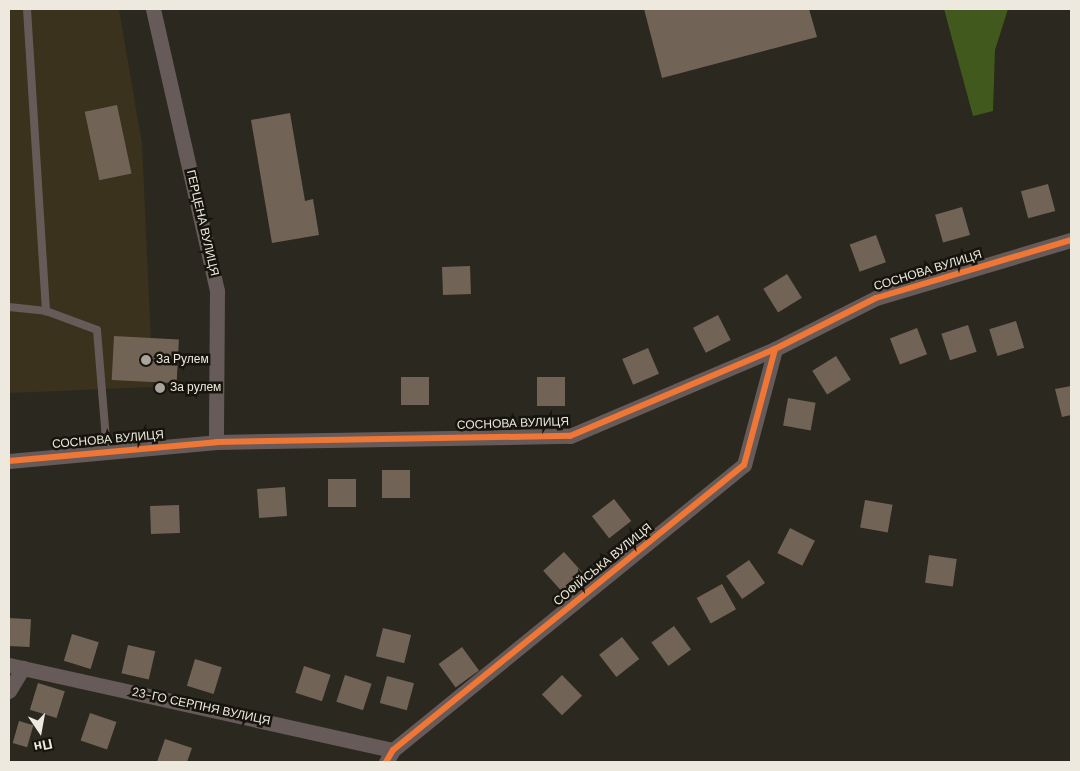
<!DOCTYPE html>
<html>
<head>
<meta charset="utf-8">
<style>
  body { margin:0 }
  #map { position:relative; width:1080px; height:771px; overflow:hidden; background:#2b281f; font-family:"DM Sans",sans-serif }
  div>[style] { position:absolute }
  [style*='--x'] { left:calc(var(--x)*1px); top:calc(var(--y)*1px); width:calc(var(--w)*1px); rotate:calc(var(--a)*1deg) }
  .built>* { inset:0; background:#3a321c }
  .forest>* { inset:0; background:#41591c }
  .building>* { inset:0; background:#716356; transform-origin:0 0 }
  .service>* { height:8px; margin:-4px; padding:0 4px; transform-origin:4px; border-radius:4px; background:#675b5a }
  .minor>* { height:15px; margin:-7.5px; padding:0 7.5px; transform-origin:7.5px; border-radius:7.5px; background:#675b5a }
  .cycleway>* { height:6px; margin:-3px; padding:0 3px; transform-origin:3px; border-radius:3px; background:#f07635 }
  .dots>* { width:14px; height:14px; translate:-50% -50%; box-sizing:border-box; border:2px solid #16140c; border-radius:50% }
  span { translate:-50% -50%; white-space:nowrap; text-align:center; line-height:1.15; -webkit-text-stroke:5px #16140c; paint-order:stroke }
  .street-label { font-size:12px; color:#ede9de }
  .poi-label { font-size:12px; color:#ede9de }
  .left { translate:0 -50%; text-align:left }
  .frame { position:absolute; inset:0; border:10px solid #ede9de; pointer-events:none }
  .north { position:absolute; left:15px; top:706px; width:50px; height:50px; -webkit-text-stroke:4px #16140c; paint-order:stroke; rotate:168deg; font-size:14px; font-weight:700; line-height:20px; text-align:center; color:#ede9de }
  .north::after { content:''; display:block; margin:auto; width:18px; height:22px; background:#ede9de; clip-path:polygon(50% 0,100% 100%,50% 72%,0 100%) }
</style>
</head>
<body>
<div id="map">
  <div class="built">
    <div style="clip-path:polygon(9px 9px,119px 9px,142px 144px,153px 387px,9px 393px)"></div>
  </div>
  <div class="forest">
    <div style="clip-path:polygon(944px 9px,1008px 9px,995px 50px,993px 111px,973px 116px)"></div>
  </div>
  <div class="building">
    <div style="clip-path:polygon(644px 9px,809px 9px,817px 37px,662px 78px)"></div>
    <div style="left:117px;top:105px;width:70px;height:33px;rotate:78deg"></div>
    <div style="clip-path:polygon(290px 113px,305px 201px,313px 199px,319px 235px,272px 243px,251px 120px)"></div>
    <div style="left:1048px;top:184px;width:28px;height:28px;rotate:75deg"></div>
    <div style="left:962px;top:207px;width:29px;height:28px;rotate:74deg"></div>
    <div style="left:876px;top:235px;width:29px;height:28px;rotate:70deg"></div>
    <div style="left:470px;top:266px;width:28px;height:28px;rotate:88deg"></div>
    <div style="left:787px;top:274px;width:28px;height:28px;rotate:58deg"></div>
    <div style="left:718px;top:315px;width:28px;height:28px;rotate:63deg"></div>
    <div style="left:1016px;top:321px;width:28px;height:28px;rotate:73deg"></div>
    <div style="left:968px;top:325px;width:28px;height:28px;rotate:72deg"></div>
    <div style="left:917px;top:328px;width:28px;height:29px;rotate:69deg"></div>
    <div style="left:114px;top:336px;width:65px;height:44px;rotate:3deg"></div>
    <div style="left:648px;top:348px;width:28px;height:28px;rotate:67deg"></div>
    <div style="left:836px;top:356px;width:28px;height:28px;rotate:58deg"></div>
    <div style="left:401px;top:377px;width:28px;height:28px"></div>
    <div style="left:537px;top:377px;width:28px;height:29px"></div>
    <div style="clip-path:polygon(1071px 386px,1071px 415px,1062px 417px,1055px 389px)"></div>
    <div style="left:788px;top:398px;width:28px;height:28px;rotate:10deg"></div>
    <div style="left:410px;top:470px;width:28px;height:28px;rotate:90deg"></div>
    <div style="left:328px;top:479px;width:28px;height:28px"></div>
    <div style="left:285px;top:487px;width:29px;height:28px;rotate:86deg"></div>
    <div style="left:614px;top:499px;width:28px;height:28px;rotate:52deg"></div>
    <div style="left:865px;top:500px;width:28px;height:28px;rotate:10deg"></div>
    <div style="left:179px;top:505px;width:28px;height:29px;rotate:88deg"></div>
    <div style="left:790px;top:528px;width:28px;height:28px;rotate:27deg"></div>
    <div style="left:564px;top:552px;width:28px;height:28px;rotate:48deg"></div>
    <div style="left:929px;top:555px;width:28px;height:28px;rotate:8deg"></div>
    <div style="left:749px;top:560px;width:28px;height:28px;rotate:55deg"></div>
    <div style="left:722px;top:584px;width:29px;height:29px;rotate:61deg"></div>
    <div style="left:9px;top:618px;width:22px;height:28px;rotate:3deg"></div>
    <div style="left:674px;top:626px;width:29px;height:28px;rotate:54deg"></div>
    <div style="left:383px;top:628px;width:29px;height:29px;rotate:14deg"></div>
    <div style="left:72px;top:634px;width:28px;height:28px;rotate:17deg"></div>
    <div style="left:622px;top:637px;width:28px;height:29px;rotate:52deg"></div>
    <div style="left:128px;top:645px;width:28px;height:29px;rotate:13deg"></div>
    <div style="left:462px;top:647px;width:29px;height:29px;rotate:54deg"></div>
    <div style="left:195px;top:659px;width:28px;height:28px;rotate:17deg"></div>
    <div style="left:304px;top:666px;width:28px;height:28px;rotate:18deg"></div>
    <div style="left:345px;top:675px;width:28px;height:28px;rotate:18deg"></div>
    <div style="left:562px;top:675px;width:29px;height:28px;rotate:46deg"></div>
    <div style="left:387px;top:676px;width:28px;height:28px;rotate:15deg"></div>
    <div style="left:38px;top:683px;width:28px;height:28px;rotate:17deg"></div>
    <div style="left:90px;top:713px;width:28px;height:29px;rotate:19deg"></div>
    <div style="left:19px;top:721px;width:15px;height:23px;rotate:16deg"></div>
    <div style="clip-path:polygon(165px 739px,192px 748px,187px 762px,157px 762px)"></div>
  </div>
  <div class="service">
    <div style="--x:27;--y:9;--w:303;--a:86.4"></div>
    <div style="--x:9;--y:307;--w:37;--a:6"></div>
    <div style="--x:46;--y:311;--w:54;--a:20.4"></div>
    <div style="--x:97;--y:330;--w:121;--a:85.3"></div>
  </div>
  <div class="minor">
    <div style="--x:153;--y:9;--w:289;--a:77.2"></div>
    <div style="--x:217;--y:291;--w:151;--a:90.4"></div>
    <div style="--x:9;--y:461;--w:208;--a:-5.2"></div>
    <div style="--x:216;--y:442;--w:354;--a:-1"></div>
    <div style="--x:570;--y:436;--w:223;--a:-23"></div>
    <div style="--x:775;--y:349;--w:113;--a:-26.8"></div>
    <div style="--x:876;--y:298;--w:203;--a:-16.6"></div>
    <div style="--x:9;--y:665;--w:393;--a:12.5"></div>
    <div style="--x:9;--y:691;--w:27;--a:-59"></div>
    <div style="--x:386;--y:762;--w:14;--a:-60"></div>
    <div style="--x:393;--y:750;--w:452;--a:-39.1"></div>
    <div style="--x:744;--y:465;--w:120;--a:-75"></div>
  </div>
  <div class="cycleway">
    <div style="--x:9;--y:461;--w:208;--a:-5.2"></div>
    <div style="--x:216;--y:442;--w:354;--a:-1"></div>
    <div style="--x:570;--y:436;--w:223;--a:-23"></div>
    <div style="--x:775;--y:349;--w:113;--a:-26.8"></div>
    <div style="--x:876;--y:298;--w:203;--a:-16.6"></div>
    <div style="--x:386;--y:762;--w:14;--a:-60"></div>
    <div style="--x:393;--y:750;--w:452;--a:-39.1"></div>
    <div style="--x:744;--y:465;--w:120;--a:-75"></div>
  </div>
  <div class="dots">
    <div style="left:146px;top:360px;background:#a9a59b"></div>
    <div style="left:160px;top:388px;background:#a9a59b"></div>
  </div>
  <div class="street-label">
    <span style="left:202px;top:223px;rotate:77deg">ГЕРЦЕНА ВУЛИЦЯ</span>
    <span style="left:928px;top:271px;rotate:-17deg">СОСНОВА ВУЛИЦЯ</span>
    <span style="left:513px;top:424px;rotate:-2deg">СОСНОВА ВУЛИЦЯ</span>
    <span style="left:108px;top:440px;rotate:-5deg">СОСНОВА ВУЛИЦЯ</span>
    <span style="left:603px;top:565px;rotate:-39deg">СОФІЙСЬКА ВУЛИЦЯ</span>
    <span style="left:201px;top:707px;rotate:12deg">23-ГО СЕРПНЯ ВУЛИЦЯ</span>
  </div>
  <div class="poi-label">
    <span class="left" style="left:156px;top:360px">За Рулем</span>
    <span class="left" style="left:170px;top:388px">За рулем</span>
  </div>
  <div class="frame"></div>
  <div class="north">Пн</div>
</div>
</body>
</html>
